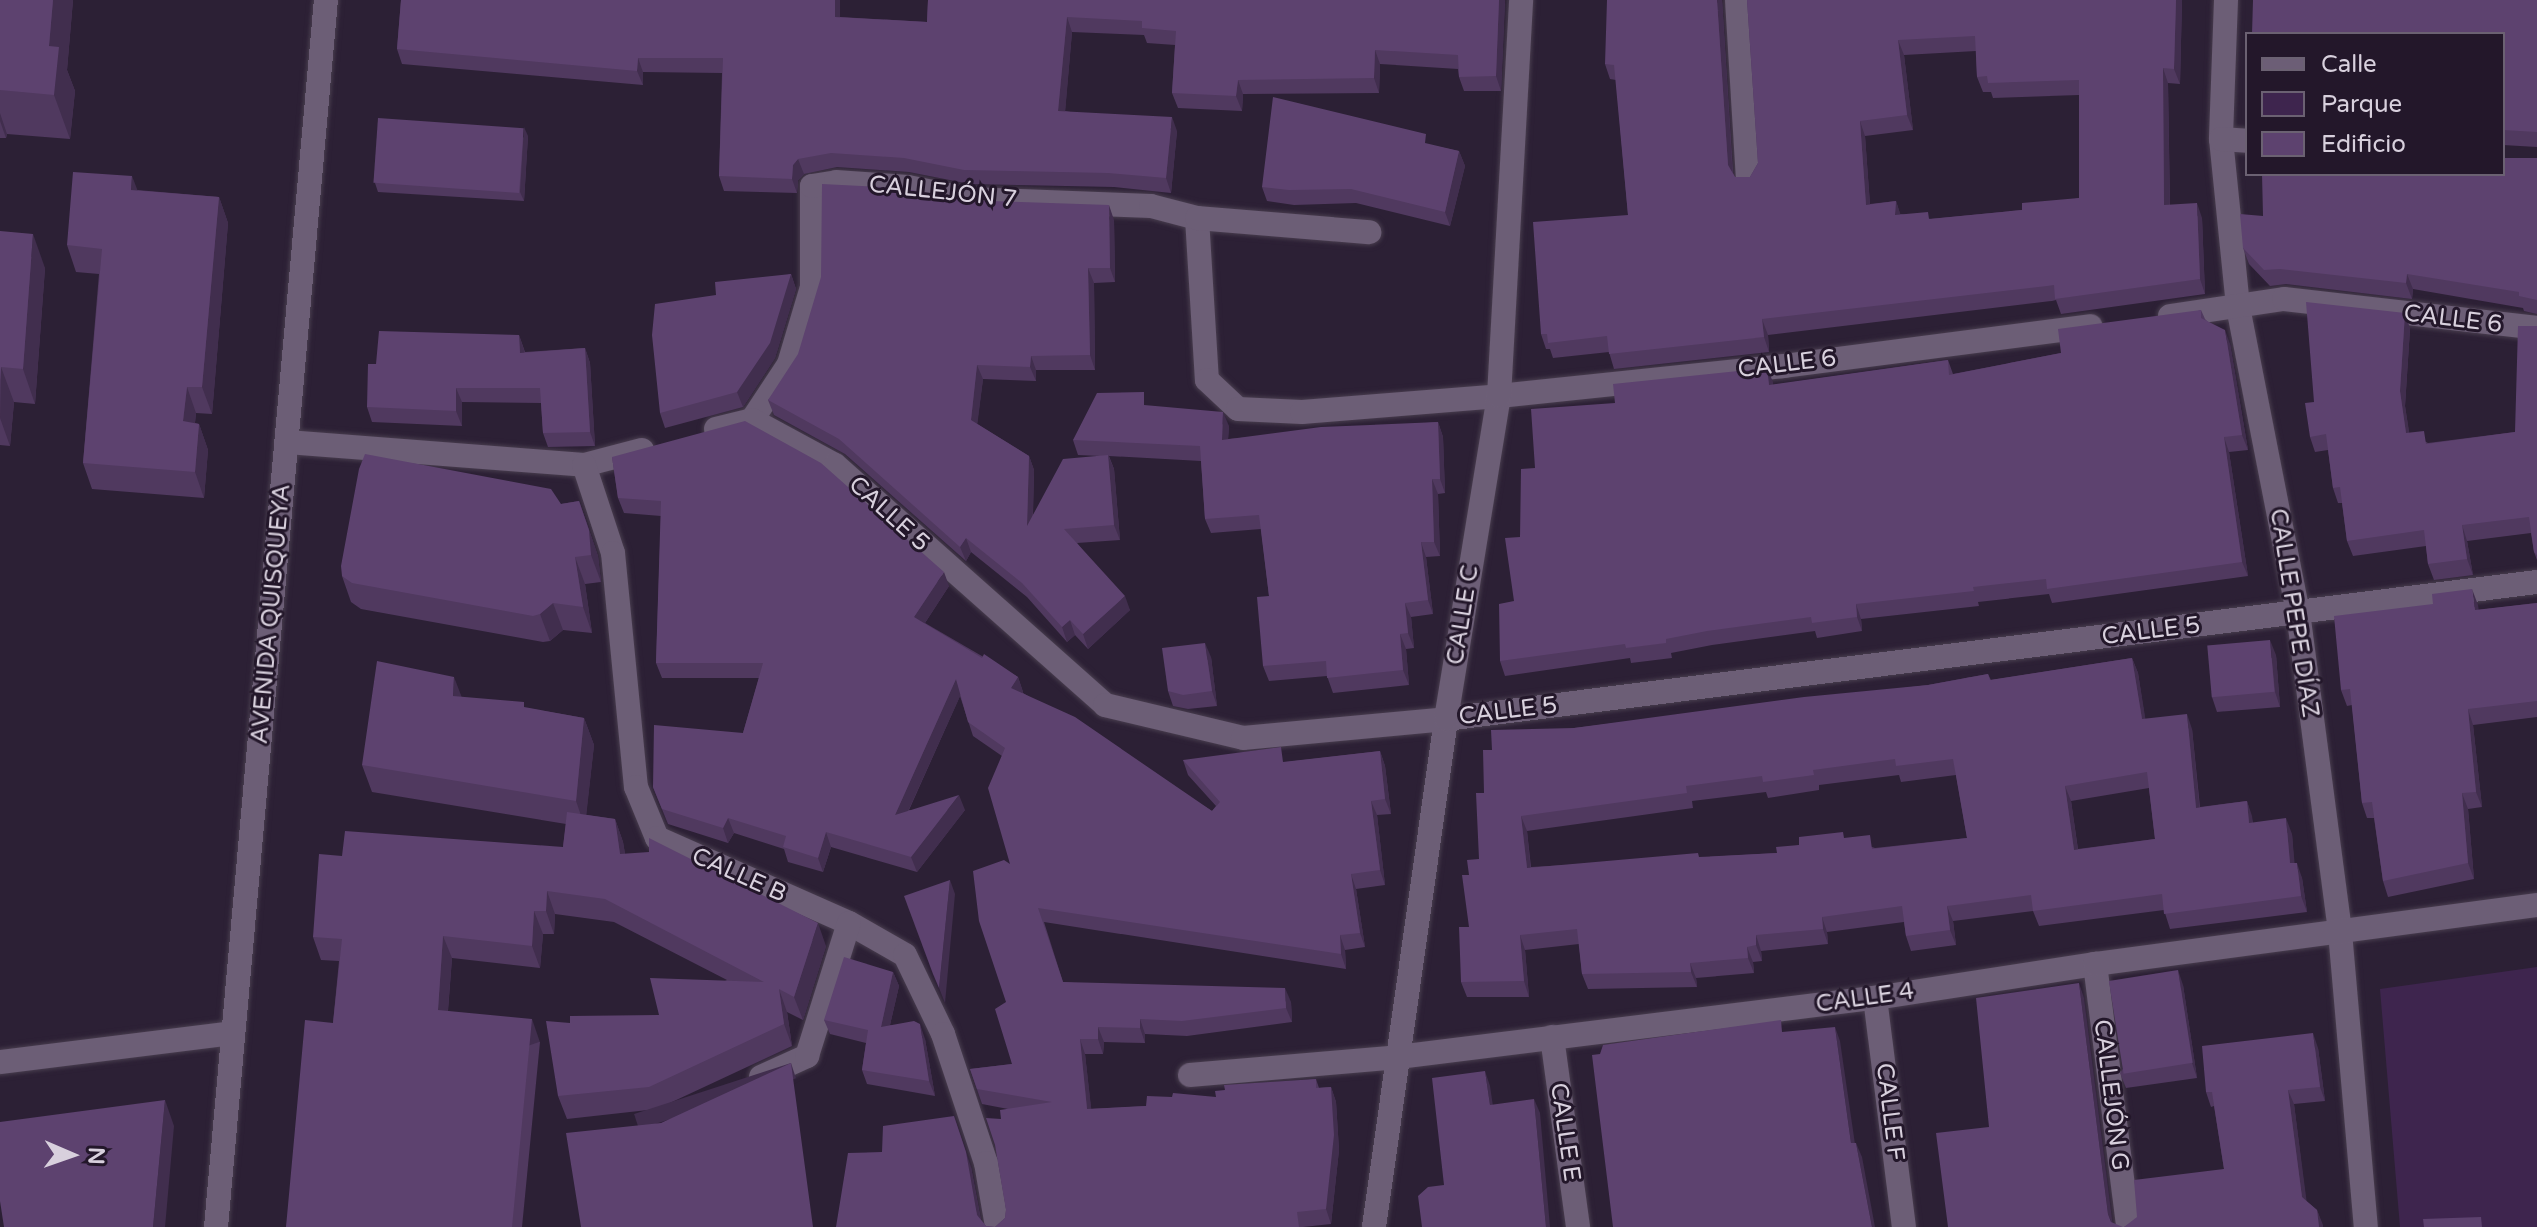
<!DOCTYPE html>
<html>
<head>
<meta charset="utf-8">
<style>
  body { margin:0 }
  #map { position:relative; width:2537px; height:1227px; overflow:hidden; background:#2c2035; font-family:"Varela Round",sans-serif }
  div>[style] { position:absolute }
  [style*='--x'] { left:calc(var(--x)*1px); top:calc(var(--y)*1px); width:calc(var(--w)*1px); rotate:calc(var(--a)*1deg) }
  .green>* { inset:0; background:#3e254e }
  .roads { filter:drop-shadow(0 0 2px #483d4e) drop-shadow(0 0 2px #483d4e) }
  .street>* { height:24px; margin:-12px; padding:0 12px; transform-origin:12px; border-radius:12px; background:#6c5e76 }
  .secondary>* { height:24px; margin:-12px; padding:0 12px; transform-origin:12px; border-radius:12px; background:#6c5e76 }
  .wall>* { inset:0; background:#50395f }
  .shaded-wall>* { inset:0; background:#412e4e; transform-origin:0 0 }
  .building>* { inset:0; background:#5d426f; transform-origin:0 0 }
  span { translate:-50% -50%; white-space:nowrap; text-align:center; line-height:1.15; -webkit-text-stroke:6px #23172a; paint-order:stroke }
  .street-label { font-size:24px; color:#d8d0dd }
  .legend { position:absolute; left:2245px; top:32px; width:260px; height:144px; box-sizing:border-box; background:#23172a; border:2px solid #6b6172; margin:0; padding:10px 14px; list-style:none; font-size:24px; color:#d8d0dd }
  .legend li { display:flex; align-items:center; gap:16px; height:40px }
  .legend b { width:40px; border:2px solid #6b6172 }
  .north { position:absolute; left:32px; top:1115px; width:80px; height:80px; -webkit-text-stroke:6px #23172a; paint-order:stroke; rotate:92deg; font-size:22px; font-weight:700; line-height:32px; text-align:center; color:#d8d0dd }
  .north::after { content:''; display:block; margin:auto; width:28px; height:36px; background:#d8d0dd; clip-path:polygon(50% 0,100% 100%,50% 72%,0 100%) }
</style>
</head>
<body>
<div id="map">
  <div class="green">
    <div style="clip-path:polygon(2537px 967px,2537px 1227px,2400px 1227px,2380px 989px)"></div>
  </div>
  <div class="roads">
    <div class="street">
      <div style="--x:1737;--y:0;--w:179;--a:86.5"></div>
      <div style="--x:2226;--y:0;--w:139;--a:92.1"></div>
      <div style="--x:2221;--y:139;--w:169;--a:84.2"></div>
      <div style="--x:2238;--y:307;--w:311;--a:78.9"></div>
      <div style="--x:2298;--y:612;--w:323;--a:82.5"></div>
      <div style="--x:2340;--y:932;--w:296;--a:85"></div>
      <div style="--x:2221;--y:139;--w:26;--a:4"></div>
      <div style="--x:1197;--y:218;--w:162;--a:86.5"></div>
      <div style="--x:1207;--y:380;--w:42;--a:43.1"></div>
      <div style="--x:1238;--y:409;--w:64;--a:2.7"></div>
      <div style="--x:1302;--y:412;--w:198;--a:-4.6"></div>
      <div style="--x:1499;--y:396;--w:286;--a:-6"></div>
      <div style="--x:1783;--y:366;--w:310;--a:-7.4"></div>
      <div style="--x:2170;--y:316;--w:115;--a:-8.5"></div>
      <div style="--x:2284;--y:299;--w:255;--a:6.5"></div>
      <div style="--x:752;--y:420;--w:67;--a:-56.5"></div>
      <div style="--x:789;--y:364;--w:80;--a:-73.4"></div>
      <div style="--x:812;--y:287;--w:101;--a:-90"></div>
      <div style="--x:812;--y:186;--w:24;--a:-9"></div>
      <div style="--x:836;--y:182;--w:72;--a:4"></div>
      <div style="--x:908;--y:187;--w:61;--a:11.3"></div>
      <div style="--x:968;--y:199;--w:183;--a:2.2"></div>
      <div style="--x:1151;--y:206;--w:48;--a:14.6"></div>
      <div style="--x:1197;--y:218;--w:173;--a:4.7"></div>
      <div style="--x:716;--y:429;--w:37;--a:-14"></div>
      <div style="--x:752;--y:420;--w:94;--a:28.5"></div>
      <div style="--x:835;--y:465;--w:361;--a:41.6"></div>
      <div style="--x:1105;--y:705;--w:142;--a:13.4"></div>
      <div style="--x:1243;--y:738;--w:204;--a:-5.3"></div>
      <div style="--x:1446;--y:719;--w:1100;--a:-7.16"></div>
      <div style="--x:287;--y:442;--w:298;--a:4.4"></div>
      <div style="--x:584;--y:465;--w:60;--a:-14.5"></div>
      <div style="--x:584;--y:465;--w:93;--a:71.8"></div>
      <div style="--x:613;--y:553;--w:235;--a:84.4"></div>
      <div style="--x:636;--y:787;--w:55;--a:67.6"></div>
      <div style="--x:657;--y:838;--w:210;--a:23.9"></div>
      <div style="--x:849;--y:923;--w:64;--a:29.7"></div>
      <div style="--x:905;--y:955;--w:88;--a:64.3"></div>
      <div style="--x:943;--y:1034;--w:136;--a:71.6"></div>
      <div style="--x:986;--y:1163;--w:65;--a:80.2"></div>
      <div style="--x:2095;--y:964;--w:265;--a:82.8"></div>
      <div style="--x:1875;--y:998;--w:231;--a:82.8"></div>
      <div style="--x:1552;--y:1037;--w:192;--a:82.2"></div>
      <div style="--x:0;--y:1062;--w:234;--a:-7.1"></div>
      <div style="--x:1190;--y:1075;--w:209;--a:-4.9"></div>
      <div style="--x:1398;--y:1057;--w:481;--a:-7.1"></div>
      <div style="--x:1875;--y:998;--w:223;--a:-8.8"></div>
      <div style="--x:2095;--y:964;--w:446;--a:-7.6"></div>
      <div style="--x:761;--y:1077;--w:51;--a:-24.5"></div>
      <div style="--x:807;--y:1056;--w:139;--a:-72.5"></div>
      <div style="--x:1374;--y:1227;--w:513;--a:-81.93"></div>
      <div style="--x:1446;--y:719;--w:327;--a:-80.7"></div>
      <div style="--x:1499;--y:396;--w:397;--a:-86.8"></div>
    </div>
    <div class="secondary">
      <div style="--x:216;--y:1227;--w:1232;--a:-84.88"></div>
    </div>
  </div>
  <div class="wall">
    <div style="clip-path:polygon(0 0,73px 0,67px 70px,75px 91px,70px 139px,7px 134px,6px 138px,0 138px)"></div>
    <div style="clip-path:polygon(401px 0,840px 0,840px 17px,927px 22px,928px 0,1505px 0,1501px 91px,1464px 91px,1459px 77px,1458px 69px,1380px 64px,1379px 93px,1243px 94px,1242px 111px,1178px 108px,1172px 93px,1175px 45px,1147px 43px,1144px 35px,1072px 32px,1065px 111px,1177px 131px,1171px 193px,1114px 187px,970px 184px,909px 172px,837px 167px,804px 174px,798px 180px,797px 193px,724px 191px,719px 176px,722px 73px,643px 72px,643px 85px,402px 64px,397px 49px)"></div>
    <div style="clip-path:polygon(evenodd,1722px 0,1733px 173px,1735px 177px,1750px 177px,1758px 163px,1747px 0,2182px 0,2180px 84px,2168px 83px,2170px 205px,2202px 218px,2205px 294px,2061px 314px,2056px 300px,2052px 301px,1768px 335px,1769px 352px,1614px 369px,1609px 352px,1553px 358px,1550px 349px,1546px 349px,1541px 334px,1628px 215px,1616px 80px,1610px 79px,1605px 64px,1722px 0,1976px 51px,1977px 77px,1983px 92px,1991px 92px,1993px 98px,2079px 95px,2079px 198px,2022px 210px,1931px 219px,1900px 214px,1896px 201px,1870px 204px,1865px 136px,1913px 130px,1904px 55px,1976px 51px)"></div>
    <div style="clip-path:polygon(2537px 0,2537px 147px,2503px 145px,2503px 34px)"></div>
    <div style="clip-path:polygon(528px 136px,524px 201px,378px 192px,375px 183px)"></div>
    <div style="clip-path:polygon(1430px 145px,1459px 151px,1465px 166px,1450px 226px,1356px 203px,1294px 205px,1267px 201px,1262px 187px)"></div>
    <div style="clip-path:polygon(2537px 158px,2537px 314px,2524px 311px,2523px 308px,2413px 289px,2412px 299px,2286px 284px,2270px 286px,2249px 264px,2243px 248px,2263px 216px)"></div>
    <div style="clip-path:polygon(137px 190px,219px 197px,228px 223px,212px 414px,196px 413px,195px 423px,199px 424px,208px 450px,204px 498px,92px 489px,83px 463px,99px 274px,76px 272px,67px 245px)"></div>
    <div style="clip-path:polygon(962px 200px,1114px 220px,1115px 282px,1094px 283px,1095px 370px,1036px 370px,1036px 381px,983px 379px,977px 424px,1029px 456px,1034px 470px,1033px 515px,1100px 456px,1078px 455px,1073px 440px,1149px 406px,1229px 426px,1228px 439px,1438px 422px,1443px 437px,1445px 493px,1438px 494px,1440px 556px,1426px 557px,1433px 614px,1411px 617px,1414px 648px,1406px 649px,1409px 685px,1333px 693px,1327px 676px,1269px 681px,1263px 666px,1269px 596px,1261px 529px,1211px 533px,1205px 519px,1201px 461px,1109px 456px,1114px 469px,1120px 540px,1077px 543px,1130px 610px,1088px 649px,1075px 635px,1067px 642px,1027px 597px,971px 552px,966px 561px,845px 454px,774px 415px,768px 400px)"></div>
    <div style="clip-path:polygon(0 231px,45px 268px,35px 404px,14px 402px,10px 446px,0 445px)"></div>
    <div style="clip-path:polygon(791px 274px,796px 289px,775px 358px,743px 407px,665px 428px,660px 413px,716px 295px)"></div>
    <div style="clip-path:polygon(2201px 310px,2205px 319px,2230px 344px,2248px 450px,2229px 452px,2248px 576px,2052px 603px,2049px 594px,1978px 602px,1979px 606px,1861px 619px,1862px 631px,1817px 638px,1815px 631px,1712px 645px,1671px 653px,1672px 658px,1631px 663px,1630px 658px,1505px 676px,1500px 661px,1514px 601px,1535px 468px,1615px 403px,1767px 368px,1773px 385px,1948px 360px,1953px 374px,2061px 353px)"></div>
    <div style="clip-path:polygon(2405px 313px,2410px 329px,2405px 406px,2409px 433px,2428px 443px,2515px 432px,2537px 326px,2537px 560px,2534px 552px,2531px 533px,2467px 541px,2473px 575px,2434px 580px,2428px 564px,2426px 546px,2353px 556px,2347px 541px,2342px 503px,2338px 503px,2333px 488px,2328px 450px,2315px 452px,2310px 437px,2314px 402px)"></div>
    <div style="clip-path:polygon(519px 335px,525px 352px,585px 348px,590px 363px,595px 446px,548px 447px,543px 433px,541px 403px,462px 402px,462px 426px,372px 422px,367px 407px,376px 364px)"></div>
    <div style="clip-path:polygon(612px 457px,949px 586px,925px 623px,1018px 677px,1023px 692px,1023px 693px,1212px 811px,1216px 806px,1188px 775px,1183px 760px,1286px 762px,1380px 751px,1385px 766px,1391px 814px,1377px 815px,1385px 885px,1356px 889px,1365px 947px,1345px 950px,1346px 969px,1044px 922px,1063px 982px,1291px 1002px,1292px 1022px,1187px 1036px,1145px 1034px,1145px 1043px,1104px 1042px,1103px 1054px,1085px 1054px,1091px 1109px,1146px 1106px,1216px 1097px,1225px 1090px,1316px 1079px,1319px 1088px,1331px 1087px,1336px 1102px,1339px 1150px,1331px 1224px,1303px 1227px,836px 1227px,971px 1167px,981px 1220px,986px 1226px,995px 1227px,1005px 1218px,1006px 1210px,1001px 1119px,1008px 1109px,982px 1104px,970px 1069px,1012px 1064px,1006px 1002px,1010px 864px,1002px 756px,973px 736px,960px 696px,909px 810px,965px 810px,917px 872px,831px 847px,823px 872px,788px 862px,784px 849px,734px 833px,728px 843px,668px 824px,653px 787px,743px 733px,759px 678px,662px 678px,656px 663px,661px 516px,624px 513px,618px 498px)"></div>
    <div style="clip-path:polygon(579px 501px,598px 556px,601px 582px,585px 584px,592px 633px,563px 630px,550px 641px,543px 642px,361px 609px,351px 602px,342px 576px,561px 504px)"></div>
    <div style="clip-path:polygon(2537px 603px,2537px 717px,2473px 725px,2482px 807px,2468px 809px,2474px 879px,2388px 897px,2383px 881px,2374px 818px,2367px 818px,2362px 803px,2352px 705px,2347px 706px,2341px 690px,2478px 605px,2478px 610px)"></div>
    <div style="clip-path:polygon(2276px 655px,2280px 707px,2217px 712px,2212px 697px)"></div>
    <div style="clip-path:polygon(1211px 657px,1217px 706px,1188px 709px,1173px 706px,1168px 691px)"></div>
    <div style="clip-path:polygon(evenodd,2132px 658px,2138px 673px,2145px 719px,2192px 729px,2200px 807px,2247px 801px,2253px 823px,2292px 834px,2294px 863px,2302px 878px,2307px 912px,2170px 929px,2164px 910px,2039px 926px,2033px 911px,1953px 921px,1956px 945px,1911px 951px,1906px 936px,1904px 922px,1827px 932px,1828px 944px,1761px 951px,1762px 961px,1753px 962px,1754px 973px,1696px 978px,1697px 987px,1588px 989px,1582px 974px,1579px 944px,1525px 950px,1529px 997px,1467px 997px,1461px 982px,1469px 927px,1469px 875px,1479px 859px,1484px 793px,1492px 750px,1574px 728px,1928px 685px,1988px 674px,1991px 680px,2132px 658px,1899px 775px,1901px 782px,1956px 775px,1967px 838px,1875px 848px,1845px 838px,1799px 845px,1777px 853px,1531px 867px,1527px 831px,1693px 808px,1692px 801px,1766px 792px,1768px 798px,1819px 790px,1819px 785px,1899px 775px,2132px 658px,2149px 788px,2155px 839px,2078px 849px,2071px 801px,2149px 788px)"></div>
    <div style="clip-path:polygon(527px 708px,584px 718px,594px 745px,586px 815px,615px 819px,623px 842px,625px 854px,826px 946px,803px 1020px,787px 1012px,792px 1046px,657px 1109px,567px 1119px,558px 1096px,570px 1023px,659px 1015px,727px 980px,614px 922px,555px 914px,554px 934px,543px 934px,540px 968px,452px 958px,448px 1011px,540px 1042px,522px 1227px,286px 1227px,333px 1023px,339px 961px,321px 960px,313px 937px,342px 856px,563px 847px,566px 824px,372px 792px,362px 765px)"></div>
    <div style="clip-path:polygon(893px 972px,899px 986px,890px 1025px,925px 1039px,935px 1096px,867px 1084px,862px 1070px,866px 1043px,830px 1034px,824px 1020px)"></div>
    <div style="clip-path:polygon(2183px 985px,2197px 1078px,2126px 1088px,2120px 1073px)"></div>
    <div style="clip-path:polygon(2318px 1048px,2325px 1101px,2294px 1104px,2306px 1201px,2317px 1210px,2323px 1227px,2124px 1227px,2224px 1169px,2214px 1106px,2211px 1107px,2206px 1092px)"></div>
  </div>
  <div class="shaded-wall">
    <div style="clip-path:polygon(53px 0,73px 0,67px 70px,75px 91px,70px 139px,54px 95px,49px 46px)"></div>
    <div style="clip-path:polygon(835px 0,840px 0,840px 31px,835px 17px)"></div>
    <div style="clip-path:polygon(1499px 0,1505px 0,1501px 91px,1496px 76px)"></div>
    <div style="clip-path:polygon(1717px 0,1722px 0,1733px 180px,1728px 165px)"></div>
    <div style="clip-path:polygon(2176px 0,2182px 0,2180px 84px,2174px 69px)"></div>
    <div style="clip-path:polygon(1067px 17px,1072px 32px,1064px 125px,1058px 111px)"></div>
    <div style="clip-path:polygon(1898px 40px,1904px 55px,1913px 130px,1907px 115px)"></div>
    <div style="clip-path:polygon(1375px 50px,1380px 64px,1379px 93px,1374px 78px)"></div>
    <div style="clip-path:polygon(638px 58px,643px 72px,643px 85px,637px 71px)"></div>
    <div style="clip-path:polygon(2163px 68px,2168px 83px,2170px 220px,2164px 205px)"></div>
    <div style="clip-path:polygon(1238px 80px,1243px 94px,1242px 111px,1236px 96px)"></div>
    <div style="clip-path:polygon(0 113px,7px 134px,6px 138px,0 121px)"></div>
    <div style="clip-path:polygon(1172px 117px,1177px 131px,1171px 193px,1166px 178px)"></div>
    <div style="clip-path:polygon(1860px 121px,1865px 136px,1871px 220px,1866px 205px)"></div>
    <div style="clip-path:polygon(524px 127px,528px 136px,524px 201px,520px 192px)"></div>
    <div style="clip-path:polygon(1459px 151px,1465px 166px,1450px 226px,1445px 212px)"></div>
    <div style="clip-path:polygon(798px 159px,804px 174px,798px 180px,797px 193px,792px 179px,793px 165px)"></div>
    <div style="clip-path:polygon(132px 176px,142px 202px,131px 190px)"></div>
    <div style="clip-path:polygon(219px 197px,228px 223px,212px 414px,202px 387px)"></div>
    <div style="clip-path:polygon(1896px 201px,1901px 216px,1895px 215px)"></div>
    <div style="clip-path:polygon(2197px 203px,2202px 218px,2205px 294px,2200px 279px)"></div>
    <div style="clip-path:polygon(1109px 205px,1114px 220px,1115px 282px,1110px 268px)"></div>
    <div style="clip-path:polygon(33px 234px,45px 268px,35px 404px,23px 369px)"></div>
    <div style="clip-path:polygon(1088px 268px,1094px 283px,1095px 370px,1090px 355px)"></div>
    <div style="clip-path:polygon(791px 274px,796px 289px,775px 358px,743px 407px,737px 392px)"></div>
    <div style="clip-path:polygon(2407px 274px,2413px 289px,2412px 299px,2406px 283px)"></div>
    <div style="clip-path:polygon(2405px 313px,2410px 329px,2405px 406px,2412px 449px,2406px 433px,2400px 391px)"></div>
    <div style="clip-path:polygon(1762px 319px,1768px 335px,1769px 352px,1764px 337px)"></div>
    <div style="clip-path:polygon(2225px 330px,2230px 344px,2248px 450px,2242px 435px)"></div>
    <div style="clip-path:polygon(519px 335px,524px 350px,526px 367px,520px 353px)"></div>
    <div style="clip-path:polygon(585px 348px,590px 363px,595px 446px,590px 432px)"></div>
    <div style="clip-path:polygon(1031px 356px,1036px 370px,1036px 381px,1030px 367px)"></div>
    <div style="clip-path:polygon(977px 365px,983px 379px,976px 435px,971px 420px)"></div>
    <div style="clip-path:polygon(1px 367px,14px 402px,10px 446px,0 418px)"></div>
    <div style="clip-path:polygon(1767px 368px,1773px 382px,1775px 400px,1769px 385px)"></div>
    <div style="clip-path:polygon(187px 387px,196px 413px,192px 447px,183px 421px)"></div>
    <div style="clip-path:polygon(456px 388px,462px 402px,462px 426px,456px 411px)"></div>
    <div style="clip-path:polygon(1223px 412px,1229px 426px,1227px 455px,1222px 440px)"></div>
    <div style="clip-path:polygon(1438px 422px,1443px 437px,1445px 493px,1440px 479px)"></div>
    <div style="clip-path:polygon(199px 424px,208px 450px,204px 498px,195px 472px)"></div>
    <div style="clip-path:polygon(2224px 437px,2229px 452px,2248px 576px,2242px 562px)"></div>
    <div style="clip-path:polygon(1108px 455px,1114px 469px,1120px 540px,1114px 525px)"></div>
    <div style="clip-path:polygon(1029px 456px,1034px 470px,1032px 541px,1027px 526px)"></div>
    <div style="clip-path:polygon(1432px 479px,1438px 494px,1440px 556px,1434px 542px)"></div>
    <div style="clip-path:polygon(579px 501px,598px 556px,601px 582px,591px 555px)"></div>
    <div style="clip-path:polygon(2462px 525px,2467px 541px,2473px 575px,2467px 559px)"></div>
    <div style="clip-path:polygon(966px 538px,971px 552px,966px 561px,960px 547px)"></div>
    <div style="clip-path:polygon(1421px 542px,1426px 557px,1433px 614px,1428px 600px)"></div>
    <div style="clip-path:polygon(575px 557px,585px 584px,592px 633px,583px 607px)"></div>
    <div style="clip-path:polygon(944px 572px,949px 586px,919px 632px,914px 617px)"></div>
    <div style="clip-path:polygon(2472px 589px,2478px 605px,2481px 625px,2475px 610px)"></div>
    <div style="clip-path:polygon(1125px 596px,1130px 610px,1088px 649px,1083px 634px)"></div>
    <div style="clip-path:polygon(553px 603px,563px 630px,550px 641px,540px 614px)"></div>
    <div style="clip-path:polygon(1405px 603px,1411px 617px,1414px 648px,1408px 633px)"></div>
    <div style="clip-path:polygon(1856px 604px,1861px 619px,1862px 631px,1857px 617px)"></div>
    <div style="clip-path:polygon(1070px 620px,1075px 635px,1067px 642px,1062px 627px)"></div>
    <div style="clip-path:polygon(1400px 634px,1406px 649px,1409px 685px,1403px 670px)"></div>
    <div style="clip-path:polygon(2270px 640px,2276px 655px,2280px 707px,2275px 692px)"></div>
    <div style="clip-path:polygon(1205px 643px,1211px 657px,1217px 706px,1212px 691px)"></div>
    <div style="clip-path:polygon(2132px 658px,2138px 673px,2148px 735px,2142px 719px)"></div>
    <div style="clip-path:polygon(454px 677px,464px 703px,453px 696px)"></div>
    <div style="clip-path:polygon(1018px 677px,1023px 692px,1016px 703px,1011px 688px)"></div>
    <div style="clip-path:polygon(956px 679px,961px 694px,900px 829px,895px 815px)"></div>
    <div style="clip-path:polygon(2468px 709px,2473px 725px,2482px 807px,2476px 792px)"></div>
    <div style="clip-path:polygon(2187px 714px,2192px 729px,2201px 823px,2196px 808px)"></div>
    <div style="clip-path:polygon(584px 718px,594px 745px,585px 827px,576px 801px)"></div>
    <div style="clip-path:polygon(1380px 751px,1385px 766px,1391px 814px,1385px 799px)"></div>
    <div style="clip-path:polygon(2065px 786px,2071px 801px,2080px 865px,2074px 850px)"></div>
    <div style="clip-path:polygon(2462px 793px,2468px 809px,2474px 879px,2468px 863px)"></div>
    <div style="clip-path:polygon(959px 795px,965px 810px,917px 872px,911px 857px)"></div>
    <div style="clip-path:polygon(1371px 801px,1377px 815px,1385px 885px,1380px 870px)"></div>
    <div style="clip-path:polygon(2247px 801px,2252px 816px,2255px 838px,2249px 823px)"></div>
    <div style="clip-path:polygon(1521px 816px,1527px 831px,1532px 883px,1527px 868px)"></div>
    <div style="clip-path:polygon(728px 818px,734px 833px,728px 843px,723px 828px)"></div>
    <div style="clip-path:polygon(2286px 818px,2292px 834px,2296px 879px,2290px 863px)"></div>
    <div style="clip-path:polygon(615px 819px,623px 842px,629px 877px,620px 854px)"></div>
    <div style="clip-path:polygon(826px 832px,831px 847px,823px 872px,818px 858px)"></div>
    <div style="clip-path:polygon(2297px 863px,2302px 878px,2307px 912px,2301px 896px)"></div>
    <div style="clip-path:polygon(1351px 874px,1356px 889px,1365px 947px,1360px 933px)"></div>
    <div style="clip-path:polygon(950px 880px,955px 894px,945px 1003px,939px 988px)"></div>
    <div style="clip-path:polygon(547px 891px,555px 914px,554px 934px,546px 911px)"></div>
    <div style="clip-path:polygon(1947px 906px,1953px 921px,1956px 945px,1950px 930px)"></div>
    <div style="clip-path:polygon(534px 911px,543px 934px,540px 968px,532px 946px)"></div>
    <div style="clip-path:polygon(1822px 917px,1827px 932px,1828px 944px,1823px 929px)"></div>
    <div style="clip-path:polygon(818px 923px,826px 946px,803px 1020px,794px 997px)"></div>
    <div style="clip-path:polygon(1340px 935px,1345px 950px,1346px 969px,1341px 954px)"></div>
    <div style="clip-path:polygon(1520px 935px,1525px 950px,1529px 997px,1524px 981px)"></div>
    <div style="clip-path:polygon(1756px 935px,1761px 951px,1762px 961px,1756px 945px)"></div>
    <div style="clip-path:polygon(443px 936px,452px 958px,446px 1033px,438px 1010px)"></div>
    <div style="clip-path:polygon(1747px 947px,1753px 962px,1754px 973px,1748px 958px)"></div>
    <div style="clip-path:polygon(1690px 963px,1696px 978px,1697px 987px,1691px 972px)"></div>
    <div style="clip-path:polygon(2178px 970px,2183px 985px,2197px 1078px,2192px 1063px)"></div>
    <div style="clip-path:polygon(893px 972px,899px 986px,886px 1042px,881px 1027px)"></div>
    <div style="clip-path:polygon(2079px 983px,2084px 998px,2113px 1227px,2108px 1214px)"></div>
    <div style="clip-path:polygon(1285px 988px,1291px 1002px,1292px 1022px,1286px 1008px)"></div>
    <div style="clip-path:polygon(779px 989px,787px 1012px,792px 1046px,784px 1024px)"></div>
    <div style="left:532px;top:1019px;width:24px;height:209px;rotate:71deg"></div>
    <div style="clip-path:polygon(1140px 1019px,1145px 1034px,1145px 1043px,1140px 1028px)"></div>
    <div style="clip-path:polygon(920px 1024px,925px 1039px,935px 1096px,929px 1081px)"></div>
    <div style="clip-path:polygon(1098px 1027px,1104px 1042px,1103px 1054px,1098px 1039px)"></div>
    <div style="clip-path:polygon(1835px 1027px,1840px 1041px,1857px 1158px,1851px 1143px)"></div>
    <div style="clip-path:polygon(2313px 1033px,2318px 1048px,2325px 1101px,2320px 1087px)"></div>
    <div style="clip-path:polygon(1080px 1039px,1085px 1054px,1093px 1124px,1087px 1109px)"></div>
    <div style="left:791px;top:1063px;width:16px;height:165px;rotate:72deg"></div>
    <div style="clip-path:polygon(1485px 1071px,1490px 1086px,1495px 1120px,1490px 1105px)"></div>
    <div style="clip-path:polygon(1331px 1087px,1336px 1102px,1339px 1150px,1331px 1224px,1326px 1209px)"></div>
    <div style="clip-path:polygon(2288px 1090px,2294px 1104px,2308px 1212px,2302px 1197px)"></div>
    <div style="clip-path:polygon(1534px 1099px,1540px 1113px,1550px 1227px,1546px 1227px)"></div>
    <div style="clip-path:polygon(165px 1100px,174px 1126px,165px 1227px,153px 1227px)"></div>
    <div style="clip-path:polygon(954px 1116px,971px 1167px,982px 1227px,977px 1215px)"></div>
    <div style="clip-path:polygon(1856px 1143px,1862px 1157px,1875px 1227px,1872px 1227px)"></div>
    <div style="clip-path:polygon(2317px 1210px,2323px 1225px,2323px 1227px,2319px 1227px)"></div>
  </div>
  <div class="building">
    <div style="clip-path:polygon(0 0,53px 0,49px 46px,59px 47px,54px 95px,0 90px)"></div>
    <div style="clip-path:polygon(401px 0,835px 0,835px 17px,927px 22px,928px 0,1499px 0,1496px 76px,1459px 77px,1458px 55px,1375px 50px,1374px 78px,1238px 80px,1236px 96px,1172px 93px,1176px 31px,1142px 28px,1142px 21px,1067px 17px,1058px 111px,1172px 117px,1166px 178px,1108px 173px,964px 170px,904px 158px,831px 153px,798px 159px,793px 165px,792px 179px,719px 176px,723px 58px,638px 58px,637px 71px,397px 49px)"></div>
    <div style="clip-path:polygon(evenodd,1607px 0,1717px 0,1728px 165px,1735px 177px,1750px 177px,1758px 163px,1747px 0,2176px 0,2174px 69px,2163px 68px,2164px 205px,2197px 203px,2200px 279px,2055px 299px,2054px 285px,2047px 286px,1762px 319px,1764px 337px,1609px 354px,1607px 336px,1548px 343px,1547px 334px,1541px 334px,1533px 222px,1628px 215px,1614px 65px,1605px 64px,1607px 0,1975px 36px,1977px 77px,1987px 76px,1988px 83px,2079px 80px,2079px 198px,2022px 203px,2022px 210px,1929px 219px,1928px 212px,1895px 215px,1896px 201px,1866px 205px,1860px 121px,1907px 115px,1898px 40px,1975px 36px)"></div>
    <div style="clip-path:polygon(2253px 0,2537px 0,2537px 132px,2503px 130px,2503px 34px,2252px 34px)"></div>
    <div style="clip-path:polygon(1273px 97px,1426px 134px,1425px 143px,1459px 151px,1445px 212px,1351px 189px,1289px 190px,1262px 187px)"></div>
    <div style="left:378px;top:118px;width:146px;height:65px;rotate:4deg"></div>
    <div style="clip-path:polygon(2503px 158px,2537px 158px,2537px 300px,2519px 296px,2519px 292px,2407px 274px,2406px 283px,2280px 269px,2264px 270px,2243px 248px,2240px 214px,2263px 216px,2262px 174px,2503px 174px)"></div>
    <div style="clip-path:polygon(73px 172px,132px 176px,131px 190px,219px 197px,202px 387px,187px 387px,183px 421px,199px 424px,195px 472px,83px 463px,102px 249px,67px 245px)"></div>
    <div style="clip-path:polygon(822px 184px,901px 188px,962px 200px,1109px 205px,1110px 268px,1088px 268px,1090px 355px,1031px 356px,1030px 367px,977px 365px,971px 420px,1029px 456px,1027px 526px,1063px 459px,1108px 455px,1114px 525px,1064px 529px,1125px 596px,1083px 634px,1070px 620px,1062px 627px,1022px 583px,966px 538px,960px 547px,839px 439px,768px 400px,798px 354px,821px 277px)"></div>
    <div style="clip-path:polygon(0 231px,33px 234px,23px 369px,1px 367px,0 381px)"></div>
    <div style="clip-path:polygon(791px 274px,770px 343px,737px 392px,660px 413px,652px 335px,655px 304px,716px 295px,715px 282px)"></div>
    <div style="clip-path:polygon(2306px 302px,2405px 313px,2400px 391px,2406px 433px,2424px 431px,2426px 444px,2515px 432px,2518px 326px,2537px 326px,2537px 555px,2534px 552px,2529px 517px,2462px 525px,2467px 559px,2428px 564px,2424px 530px,2347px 541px,2340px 487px,2333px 488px,2326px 434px,2310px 437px,2305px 403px,2314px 402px)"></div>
    <div style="clip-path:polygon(2201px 310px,2201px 318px,2225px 330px,2242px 435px,2224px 437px,2242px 562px,2047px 589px,2046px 579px,1973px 587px,1974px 591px,1856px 604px,1857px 617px,1812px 623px,1811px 617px,1707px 631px,1666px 639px,1666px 643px,1626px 648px,1625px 644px,1500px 661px,1499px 604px,1514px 601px,1505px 538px,1520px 537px,1521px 469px,1535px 468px,1531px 409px,1615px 403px,1613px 384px,1767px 368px,1769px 385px,1948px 360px,1949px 375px,2061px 353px,2058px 329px)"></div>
    <div style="clip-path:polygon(379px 331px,519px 335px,520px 353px,585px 348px,590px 432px,543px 433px,540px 388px,456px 388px,456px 411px,367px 407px,368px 364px,376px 364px)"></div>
    <div style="clip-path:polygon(1144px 392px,1144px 405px,1223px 412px,1222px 440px,1321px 427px,1438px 422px,1440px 479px,1432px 479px,1434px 542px,1421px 542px,1428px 600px,1405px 603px,1408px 633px,1400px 634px,1403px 670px,1327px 678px,1326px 661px,1263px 666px,1257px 597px,1269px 596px,1259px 515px,1205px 519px,1200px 446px,1073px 440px,1097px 393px)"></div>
    <div style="clip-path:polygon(745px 421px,821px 463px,944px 572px,914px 617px,982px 658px,984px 654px,1018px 677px,1011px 688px,1075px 717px,1212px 811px,1220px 802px,1183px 760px,1281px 747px,1283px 762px,1380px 751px,1385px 799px,1371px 801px,1380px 870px,1351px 874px,1360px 933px,1340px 935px,1341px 954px,1038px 908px,1063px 982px,1285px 988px,1286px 1008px,1182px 1021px,1140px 1019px,1140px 1028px,1098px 1027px,1098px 1039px,1080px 1039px,1087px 1109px,1146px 1106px,1147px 1096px,1172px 1097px,1173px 1093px,1216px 1097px,1215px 1091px,1225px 1090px,1224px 1085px,1316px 1079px,1316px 1088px,1331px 1087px,1334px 1135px,1326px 1209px,1297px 1212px,1299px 1227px,836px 1227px,848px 1153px,882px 1152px,883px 1126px,954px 1116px,966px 1152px,977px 1215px,986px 1226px,995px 1227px,1005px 1218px,1006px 1210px,995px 1145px,986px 1118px,1001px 1119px,1000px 1110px,1052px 1102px,977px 1089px,970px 1069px,1012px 1064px,995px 1009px,1006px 1002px,979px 921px,973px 871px,1004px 860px,1010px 864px,988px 788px,1005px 748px,968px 722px,956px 679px,895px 815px,959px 795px,911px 857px,826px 832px,818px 858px,783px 847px,786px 836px,728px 818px,723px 828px,662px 809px,653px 787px,654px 725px,743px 733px,763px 663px,656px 663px,661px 501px,618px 498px,612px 457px)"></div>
    <div style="clip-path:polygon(365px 454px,551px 489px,561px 504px,579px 501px,589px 530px,591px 555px,575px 557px,583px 607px,553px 603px,540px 614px,533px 616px,352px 583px,342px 576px,341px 566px,359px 469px)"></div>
    <div style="clip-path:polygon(2472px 589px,2475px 610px,2537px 603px,2537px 701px,2468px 709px,2476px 792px,2462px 793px,2468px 863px,2383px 881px,2372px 802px,2362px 803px,2350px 689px,2341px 690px,2334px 616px,2433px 604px,2432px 594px)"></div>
    <div style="left:2270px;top:640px;width:52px;height:63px;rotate:85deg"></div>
    <div style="clip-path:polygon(1205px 643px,1212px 691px,1183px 695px,1168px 691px,1162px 648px)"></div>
    <div style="clip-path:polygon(evenodd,2132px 658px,2142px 719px,2187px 714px,2196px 808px,2247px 801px,2249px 823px,2286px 818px,2290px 863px,2297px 863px,2301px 896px,2164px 914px,2162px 894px,2033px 911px,2031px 895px,1947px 906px,1950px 930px,1906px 936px,1902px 906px,1822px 917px,1823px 929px,1756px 935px,1756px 945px,1747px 947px,1748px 958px,1690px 963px,1691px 972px,1582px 974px,1577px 929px,1520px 935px,1524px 981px,1461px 982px,1459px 927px,1469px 927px,1462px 875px,1469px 875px,1467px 860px,1479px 859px,1476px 793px,1484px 793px,1483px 750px,1492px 750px,1491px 730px,1574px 728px,1804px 697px,1928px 685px,1988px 674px,1990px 680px,2132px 658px,1895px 759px,1896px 766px,1953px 759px,1967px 838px,1872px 849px,1870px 835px,1844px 838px,1843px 832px,1799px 837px,1799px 845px,1776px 847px,1777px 853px,1699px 857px,1698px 853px,1527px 868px,1521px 816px,1687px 793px,1686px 786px,1762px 776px,1763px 782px,1814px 775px,1813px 770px,1895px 759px,2132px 658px,2147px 772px,2155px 839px,2074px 850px,2065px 786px,2147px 772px)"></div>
    <div style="clip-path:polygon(377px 661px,454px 677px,453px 696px,524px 702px,524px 707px,584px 718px,576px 801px,362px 765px)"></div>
    <div style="clip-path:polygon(567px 812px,615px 819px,620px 854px,649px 852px,649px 838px,818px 923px,794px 997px,779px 989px,784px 1024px,649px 1087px,558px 1096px,546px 1021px,570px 1023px,570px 1016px,659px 1015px,650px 978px,764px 982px,605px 899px,547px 891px,546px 911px,534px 911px,532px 946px,443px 936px,438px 1010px,532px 1019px,512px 1227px,286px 1227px,305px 1020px,333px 1023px,342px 939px,313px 937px,319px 854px,342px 856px,345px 831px,563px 847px)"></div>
    <div style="clip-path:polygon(950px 880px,939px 988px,933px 974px,904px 896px)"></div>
    <div style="clip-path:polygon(844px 957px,893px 972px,881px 1027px,914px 1021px,920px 1024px,929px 1081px,862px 1070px,868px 1030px,824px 1020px)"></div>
    <div style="left:2178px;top:970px;width:94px;height:70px;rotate:81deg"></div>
    <div style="clip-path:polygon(2079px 983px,2108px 1214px,2111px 1222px,2123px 1227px,1948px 1227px,1936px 1133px,1989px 1127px,1976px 998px)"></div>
    <div style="clip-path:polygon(1781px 1020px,1782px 1032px,1835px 1027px,1851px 1143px,1856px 1143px,1872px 1227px,1613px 1227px,1592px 1055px,1600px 1054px,1603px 1045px)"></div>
    <div style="clip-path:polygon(2313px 1033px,2320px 1087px,2288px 1090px,2302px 1197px,2317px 1210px,2319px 1227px,2124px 1227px,2137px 1217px,2134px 1180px,2224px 1169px,2212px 1092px,2206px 1092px,2202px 1046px)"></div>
    <div style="clip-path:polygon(791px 1063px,813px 1227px,581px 1227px,566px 1133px,661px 1123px)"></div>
    <div style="clip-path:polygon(1485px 1071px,1490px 1105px,1534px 1099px,1546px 1227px,1422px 1227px,1418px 1196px,1428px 1187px,1444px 1185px,1432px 1078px)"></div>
    <div style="clip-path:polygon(165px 1100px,153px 1227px,4px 1227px,0 1201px,0 1122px)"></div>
    <div style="clip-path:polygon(2481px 1217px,2482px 1227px,2424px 1227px,2423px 1219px)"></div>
  </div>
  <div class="street-label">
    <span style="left:943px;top:192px;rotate:6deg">CALLEJÓN 7</span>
    <span style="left:2453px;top:319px;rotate:7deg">CALLE 6</span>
    <span style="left:1787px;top:364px;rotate:-7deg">CALLE 6</span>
    <span style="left:889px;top:514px;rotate:42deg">CALLE 5</span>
    <span style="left:2294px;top:613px;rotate:81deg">CALLE PEPE DÍAZ</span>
    <span style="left:271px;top:614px;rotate:-85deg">AVENIDA QUISQUEYA</span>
    <span style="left:1463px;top:615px;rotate:-81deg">CALLE C</span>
    <span style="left:2151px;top:631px;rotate:-7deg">CALLE 5</span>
    <span style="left:1508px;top:711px;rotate:-7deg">CALLE 5</span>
    <span style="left:739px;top:875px;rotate:24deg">CALLE B</span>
    <span style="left:1865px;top:998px;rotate:-8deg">CALLE 4</span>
    <span style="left:2111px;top:1095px;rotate:83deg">CALLEJÓN G</span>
    <span style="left:1890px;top:1112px;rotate:83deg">CALLE F</span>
    <span style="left:1565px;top:1132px;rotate:82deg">CALLE E</span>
  </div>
  <ul class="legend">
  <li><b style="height:10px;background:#6c5e76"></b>Calle</li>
  <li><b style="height:22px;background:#3e254e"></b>Parque</li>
  <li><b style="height:22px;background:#5d426f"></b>Edificio</li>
  </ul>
  <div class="north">N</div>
</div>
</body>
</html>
